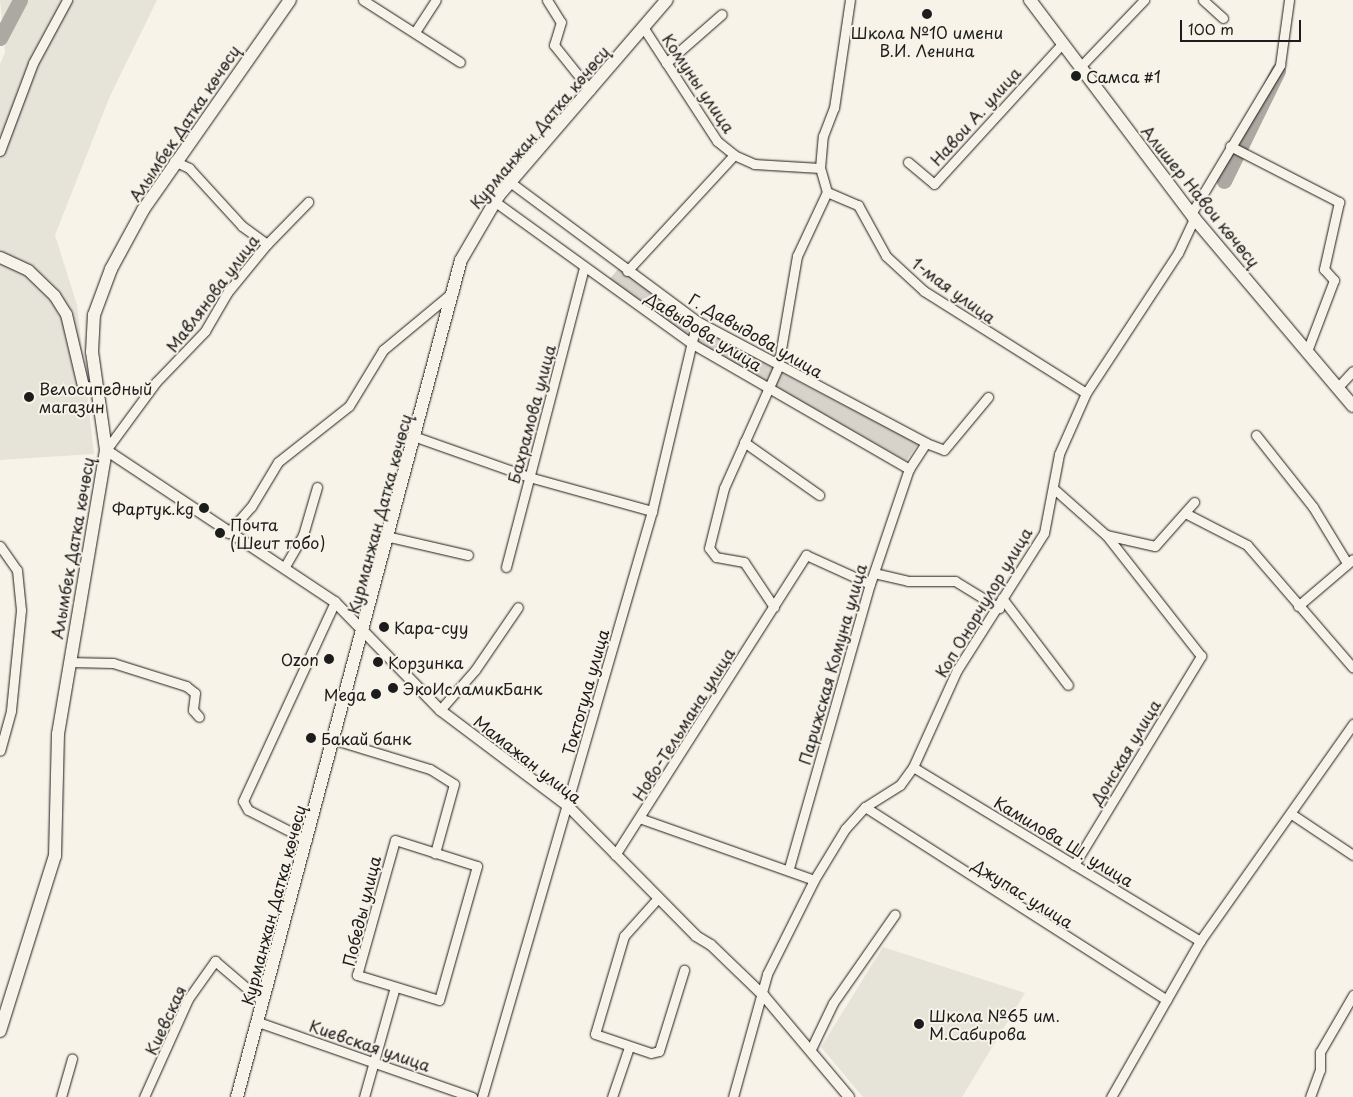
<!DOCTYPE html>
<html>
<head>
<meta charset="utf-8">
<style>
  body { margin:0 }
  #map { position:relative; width:1353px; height:1097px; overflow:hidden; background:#f7f3e8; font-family:"Playpen Sans",sans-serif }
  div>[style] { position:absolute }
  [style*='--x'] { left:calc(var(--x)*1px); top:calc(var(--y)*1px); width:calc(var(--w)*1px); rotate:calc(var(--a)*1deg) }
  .built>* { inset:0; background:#e6e3d9 }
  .green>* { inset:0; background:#d7d3cb; transform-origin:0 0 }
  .river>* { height:15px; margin:-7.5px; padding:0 7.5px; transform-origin:7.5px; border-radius:7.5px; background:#aca9a2 }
  .roads { filter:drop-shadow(0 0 1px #1c1c1c) drop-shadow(0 0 1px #1c1c1c) }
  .minor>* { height:9px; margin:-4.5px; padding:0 4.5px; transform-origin:4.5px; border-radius:4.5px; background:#f7f3e8 }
  .tertiary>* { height:10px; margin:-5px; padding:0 5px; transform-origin:5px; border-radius:5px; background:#f7f3e8 }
  .secondary>* { height:11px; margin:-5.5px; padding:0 5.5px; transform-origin:5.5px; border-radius:5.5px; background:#f7f3e8 }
  .primary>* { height:12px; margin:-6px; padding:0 6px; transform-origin:6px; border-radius:6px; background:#f7f3e8 }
  .dots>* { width:14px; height:14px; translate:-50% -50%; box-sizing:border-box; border:2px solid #f7f3e8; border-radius:50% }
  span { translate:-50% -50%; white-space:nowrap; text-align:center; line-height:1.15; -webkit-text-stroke:4px #f7f3e8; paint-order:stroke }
  .poi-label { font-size:16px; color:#1c1c1c }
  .left { translate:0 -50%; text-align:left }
  .right { translate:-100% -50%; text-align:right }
  .street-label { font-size:16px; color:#1c1c1c }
  .scale { position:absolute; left:1180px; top:20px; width:121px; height:22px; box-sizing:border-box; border:2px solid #1c1c1c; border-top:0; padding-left:6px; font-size:15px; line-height:18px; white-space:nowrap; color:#1c1c1c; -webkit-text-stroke:4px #f7f3e8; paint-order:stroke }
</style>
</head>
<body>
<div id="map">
  <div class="built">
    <div style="clip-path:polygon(0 0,157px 0,110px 96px,55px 235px,77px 305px,94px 454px,0 460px,0 64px,5px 53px)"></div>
    <div style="clip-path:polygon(883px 947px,1025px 993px,962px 1097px,863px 1097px,821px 1047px)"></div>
  </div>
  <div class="green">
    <div style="clip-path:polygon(619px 268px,691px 320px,687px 335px,608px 281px)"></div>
    <div style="left:703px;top:329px;width:81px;height:15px;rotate:29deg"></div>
    <div style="clip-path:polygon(782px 373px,918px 444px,906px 461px,775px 386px)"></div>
  </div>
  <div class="river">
    <div style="--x:0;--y:38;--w:43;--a:-62.2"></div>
    <div style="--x:1224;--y:181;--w:123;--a:-63.9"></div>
  </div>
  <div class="roads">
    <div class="minor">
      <div style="--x:363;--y:0;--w:115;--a:32.6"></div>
      <div style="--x:547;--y:0;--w:26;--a:58"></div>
      <div style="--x:561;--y:22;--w:24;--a:107"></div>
      <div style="--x:554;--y:45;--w:58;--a:51.3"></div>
      <div style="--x:1203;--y:0;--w:27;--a:42"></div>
      <div style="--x:643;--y:27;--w:136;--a:57"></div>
      <div style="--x:717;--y:141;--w:22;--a:39"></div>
      <div style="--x:734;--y:155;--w:22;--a:24"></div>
      <div style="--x:754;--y:164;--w:66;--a:3.5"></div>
      <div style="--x:415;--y:32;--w:38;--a:-57"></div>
      <div style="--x:666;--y:63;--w:74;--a:-41.2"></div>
      <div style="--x:1080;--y:67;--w:93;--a:-46.3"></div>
      <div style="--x:1230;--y:146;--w:123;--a:27.2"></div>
      <div style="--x:1339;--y:202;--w:69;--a:102.6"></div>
      <div style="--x:1324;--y:269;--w:15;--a:48"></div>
      <div style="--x:1334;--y:280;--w:76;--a:110.8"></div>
      <div style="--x:0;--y:151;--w:94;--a:-69.4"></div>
      <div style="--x:33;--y:63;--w:72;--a:-61.6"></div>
      <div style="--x:174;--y:161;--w:17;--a:25"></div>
      <div style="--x:189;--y:168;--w:79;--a:47.6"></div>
      <div style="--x:242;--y:226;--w:31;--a:36"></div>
      <div style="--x:908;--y:162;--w:34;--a:40"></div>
      <div style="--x:934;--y:184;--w:190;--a:-47.6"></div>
      <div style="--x:510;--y:182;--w:233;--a:36.6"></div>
      <div style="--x:697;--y:321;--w:259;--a:28"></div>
      <div style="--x:926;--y:443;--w:19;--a:21"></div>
      <div style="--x:944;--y:450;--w:69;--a:-50.3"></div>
      <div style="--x:827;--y:192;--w:34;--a:23"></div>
      <div style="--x:858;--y:205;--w:58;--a:61.2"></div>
      <div style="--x:886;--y:256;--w:52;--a:42.6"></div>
      <div style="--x:924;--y:291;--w:191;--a:32.2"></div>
      <div style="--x:494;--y:201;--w:243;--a:35.8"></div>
      <div style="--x:691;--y:343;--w:252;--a:30"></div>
      <div style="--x:1191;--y:214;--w:174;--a:-59.1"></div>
      <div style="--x:1280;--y:65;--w:66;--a:-82.1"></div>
      <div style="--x:627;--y:271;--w:158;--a:-47.3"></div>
      <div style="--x:1338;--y:387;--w:22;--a:-47"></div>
      <div style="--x:1256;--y:435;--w:92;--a:51.6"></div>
      <div style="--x:1313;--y:507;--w:66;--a:58.7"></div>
      <div style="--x:416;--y:437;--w:120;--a:19.5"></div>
      <div style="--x:529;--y:477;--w:128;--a:15.5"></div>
      <div style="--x:744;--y:442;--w:92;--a:35.2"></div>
      <div style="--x:106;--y:450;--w:84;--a:-53.7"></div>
      <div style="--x:156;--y:382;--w:71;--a:-46.1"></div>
      <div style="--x:205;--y:331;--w:44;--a:-59.9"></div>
      <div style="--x:227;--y:293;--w:63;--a:-50.8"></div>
      <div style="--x:267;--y:244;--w:59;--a:-45.7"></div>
      <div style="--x:1053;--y:488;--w:71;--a:41.6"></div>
      <div style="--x:1106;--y:535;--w:50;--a:12.7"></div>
      <div style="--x:1155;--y:546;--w:59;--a:-48.4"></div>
      <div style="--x:1185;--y:513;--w:70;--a:27.3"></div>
      <div style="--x:1247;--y:545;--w:162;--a:49.2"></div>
      <div style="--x:228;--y:533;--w:35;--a:-49"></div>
      <div style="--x:251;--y:507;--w:52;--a:-59"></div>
      <div style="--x:278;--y:462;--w:90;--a:-38.3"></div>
      <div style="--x:349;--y:406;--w:66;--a:-58.7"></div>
      <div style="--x:383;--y:350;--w:92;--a:-39.7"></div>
      <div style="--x:390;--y:537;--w:80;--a:13"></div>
      <div style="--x:0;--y:546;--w:29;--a:55"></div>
      <div style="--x:17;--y:570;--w:40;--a:84.3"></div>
      <div style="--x:21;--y:610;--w:101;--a:95.7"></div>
      <div style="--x:11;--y:711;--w:41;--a:105.4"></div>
      <div style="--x:506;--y:567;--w:309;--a:-75.4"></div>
      <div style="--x:284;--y:568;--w:38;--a:-60"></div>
      <div style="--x:303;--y:535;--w:50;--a:-73.7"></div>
      <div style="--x:874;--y:573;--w:35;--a:13"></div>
      <div style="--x:908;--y:581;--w:47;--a:0"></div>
      <div style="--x:955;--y:581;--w:52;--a:31.5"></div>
      <div style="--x:1002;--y:598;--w:109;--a:52.8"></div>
      <div style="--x:1298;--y:606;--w:72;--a:-40.5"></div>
      <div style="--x:774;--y:607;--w:54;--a:-123.7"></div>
      <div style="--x:744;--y:562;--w:28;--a:-170"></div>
      <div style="--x:716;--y:557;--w:11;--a:-128"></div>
      <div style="--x:709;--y:548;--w:62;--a:-76"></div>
      <div style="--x:724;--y:488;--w:133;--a:-65.9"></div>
      <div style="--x:778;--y:367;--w:113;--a:-80.3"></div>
      <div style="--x:797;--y:256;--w:71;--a:-64.9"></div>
      <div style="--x:827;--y:192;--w:25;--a:-106"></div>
      <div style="--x:820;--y:168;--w:32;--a:-85"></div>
      <div style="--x:823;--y:136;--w:30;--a:-69"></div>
      <div style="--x:834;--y:108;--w:109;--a:-81.6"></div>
      <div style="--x:69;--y:662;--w:44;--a:1.3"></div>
      <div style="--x:113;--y:663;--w:77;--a:17.5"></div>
      <div style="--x:186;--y:686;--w:11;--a:38"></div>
      <div style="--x:195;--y:693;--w:17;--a:97"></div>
      <div style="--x:193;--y:710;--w:9;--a:49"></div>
      <div style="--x:440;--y:710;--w:53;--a:-48.8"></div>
      <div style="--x:475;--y:670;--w:76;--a:-55.7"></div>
      <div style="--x:335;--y:740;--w:99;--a:17"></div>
      <div style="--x:430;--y:769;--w:28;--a:32"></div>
      <div style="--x:454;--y:784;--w:72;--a:105.4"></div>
      <div style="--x:913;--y:767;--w:336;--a:31.2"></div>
      <div style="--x:865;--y:807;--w:358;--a:32.6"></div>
      <div style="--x:1293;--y:815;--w:72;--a:33.7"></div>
      <div style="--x:642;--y:819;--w:182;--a:19.5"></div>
      <div style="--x:307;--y:840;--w:66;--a:-153"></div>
      <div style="--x:248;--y:810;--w:10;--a:-119"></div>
      <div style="--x:243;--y:801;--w:219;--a:-65.2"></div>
      <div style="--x:395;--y:840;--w:86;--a:17.6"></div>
      <div style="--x:477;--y:866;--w:139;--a:105.8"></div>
      <div style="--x:439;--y:1000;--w:86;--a:-163"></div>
      <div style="--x:357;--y:975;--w:140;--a:-74.3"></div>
      <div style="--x:615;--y:855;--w:356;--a:-57.5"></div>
      <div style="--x:806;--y:555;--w:70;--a:24.4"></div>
      <div style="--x:1074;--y:865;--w:245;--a:-58.7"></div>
      <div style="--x:1201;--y:656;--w:154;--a:-128.1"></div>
      <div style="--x:789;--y:868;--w:295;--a:-74.1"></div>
      <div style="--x:870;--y:584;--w:121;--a:-71.3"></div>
      <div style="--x:909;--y:469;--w:31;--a:-57"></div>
      <div style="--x:658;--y:898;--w:51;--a:131.8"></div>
      <div style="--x:624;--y:936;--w:102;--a:106.5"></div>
      <div style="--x:595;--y:1034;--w:59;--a:18.7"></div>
      <div style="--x:651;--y:1053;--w:8;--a:-14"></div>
      <div style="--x:659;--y:1051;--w:85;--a:-72.8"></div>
      <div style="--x:258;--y:1022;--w:227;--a:19.3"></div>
      <div style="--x:810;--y:1051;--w:53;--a:-64.4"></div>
      <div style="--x:833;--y:1003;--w:108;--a:-55.1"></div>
      <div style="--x:61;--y:1097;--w:40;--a:-74"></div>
      <div style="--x:144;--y:1097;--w:107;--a:-65.8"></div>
      <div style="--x:188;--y:999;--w:47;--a:-54.6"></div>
      <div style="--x:215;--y:961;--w:63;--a:40.5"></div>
      <div style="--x:364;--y:1097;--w:114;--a:-74.3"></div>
      <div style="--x:482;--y:1097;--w:610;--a:-73.82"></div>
      <div style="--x:652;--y:511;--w:195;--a:-76.7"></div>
      <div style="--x:612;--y:1097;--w:53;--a:-71.2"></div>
      <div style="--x:733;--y:1097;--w:128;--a:-74.5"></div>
      <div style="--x:767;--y:974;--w:105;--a:-63.4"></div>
      <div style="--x:814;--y:880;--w:60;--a:-58.7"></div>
      <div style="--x:845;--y:829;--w:30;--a:-48"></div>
      <div style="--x:865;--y:807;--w:41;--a:-32.2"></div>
      <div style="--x:900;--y:785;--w:22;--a:-54"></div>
      <div style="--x:913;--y:767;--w:107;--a:-65.6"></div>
      <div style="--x:957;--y:670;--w:162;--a:-57.6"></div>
      <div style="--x:1044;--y:533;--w:80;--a:-79.2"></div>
      <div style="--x:1059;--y:454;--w:67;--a:-66.1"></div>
      <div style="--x:1086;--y:393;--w:168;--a:-56.7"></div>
      <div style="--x:1178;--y:253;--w:38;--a:-65"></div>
      <div style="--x:1111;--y:1097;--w:180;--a:-60.3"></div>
      <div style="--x:1200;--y:941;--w:266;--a:-54.8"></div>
      <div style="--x:1310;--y:1097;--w:29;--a:-70"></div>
      <div style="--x:1320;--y:1070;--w:18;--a:-90"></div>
      <div style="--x:1320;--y:1052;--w:66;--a:-59.9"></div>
    </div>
    <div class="tertiary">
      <div style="--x:106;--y:450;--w:275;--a:33.6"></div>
      <div style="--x:335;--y:602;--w:151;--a:45.8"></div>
      <div style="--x:440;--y:710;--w:161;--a:36.9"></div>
      <div style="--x:569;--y:807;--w:181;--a:45.4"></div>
      <div style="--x:696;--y:936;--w:17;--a:31"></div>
      <div style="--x:711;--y:945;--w:74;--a:43.9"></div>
      <div style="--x:764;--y:996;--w:132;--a:49.9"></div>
    </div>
    <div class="secondary">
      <div style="--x:0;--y:257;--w:31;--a:25"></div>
      <div style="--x:28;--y:270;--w:36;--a:44"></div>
      <div style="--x:54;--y:295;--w:22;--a:58"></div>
      <div style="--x:66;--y:314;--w:74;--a:76.7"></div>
      <div style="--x:83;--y:386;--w:13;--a:13"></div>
    </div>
    <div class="primary">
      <div style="--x:1030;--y:0;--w:273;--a:53"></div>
      <div style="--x:1194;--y:218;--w:246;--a:49.8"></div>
      <div style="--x:0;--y:1031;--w:183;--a:-72.6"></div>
      <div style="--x:55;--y:856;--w:122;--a:-88.6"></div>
      <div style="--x:58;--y:734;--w:288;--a:-80.4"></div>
      <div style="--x:106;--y:450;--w:99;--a:-98.1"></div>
      <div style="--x:92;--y:352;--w:37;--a:-87"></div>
      <div style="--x:94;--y:315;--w:49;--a:-69.7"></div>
      <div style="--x:111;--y:269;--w:67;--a:-61.5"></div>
      <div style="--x:143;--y:210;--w:256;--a:-55"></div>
      <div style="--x:237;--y:1097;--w:866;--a:-75.02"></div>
      <div style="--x:461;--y:260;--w:75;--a:-59.7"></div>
      <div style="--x:499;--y:195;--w:257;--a:-49.3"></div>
    </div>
  </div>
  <div class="dots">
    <div style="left:927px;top:14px;background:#1c1c1c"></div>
    <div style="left:1076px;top:76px;background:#1c1c1c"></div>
    <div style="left:29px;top:397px;background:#1c1c1c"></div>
    <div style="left:204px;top:508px;background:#1c1c1c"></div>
    <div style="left:220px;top:533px;background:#1c1c1c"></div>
    <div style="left:384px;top:627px;background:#1c1c1c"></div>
    <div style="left:329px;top:659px;background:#1c1c1c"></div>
    <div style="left:378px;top:662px;background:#1c1c1c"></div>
    <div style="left:393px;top:688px;background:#1c1c1c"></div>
    <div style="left:376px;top:694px;background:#1c1c1c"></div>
    <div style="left:311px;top:738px;background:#1c1c1c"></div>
    <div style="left:919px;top:1024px;background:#1c1c1c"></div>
  </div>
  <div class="poi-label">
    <span style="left:927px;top:41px">Школа №10 имени<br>В.И. Ленина</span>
    <span class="left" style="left:1086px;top:76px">Самса #1</span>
    <span class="left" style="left:39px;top:397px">Велосипедный<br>магазин</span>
    <span class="right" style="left:194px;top:508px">Фартук.kg</span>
    <span class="left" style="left:230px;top:533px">Почта<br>(Шеит тобо)</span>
    <span class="left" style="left:394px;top:627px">Кара-суу</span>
    <span class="right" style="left:319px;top:659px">Ozon</span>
    <span class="left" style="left:388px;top:662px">Корзинка</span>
    <span class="left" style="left:403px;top:688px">ЭкоИсламикБанк</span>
    <span class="right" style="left:366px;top:694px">Mega</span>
    <span class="left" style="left:321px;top:738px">Бакай банк</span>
    <span class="left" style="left:929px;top:1024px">Школа №65 им.<br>М.Сабирова</span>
  </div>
  <div class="street-label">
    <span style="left:699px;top:83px;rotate:56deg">Комуны улица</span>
    <span style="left:975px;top:116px;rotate:-48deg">Навои А. улица</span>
    <span style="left:184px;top:123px;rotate:-56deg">Алымбек Датка көчөсү</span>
    <span style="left:539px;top:127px;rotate:-50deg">Курманжан Датка көчөсү</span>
    <span style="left:1201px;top:196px;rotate:51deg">Алишер Навои көчөсү</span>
    <span style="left:954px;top:290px;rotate:36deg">1-мая улица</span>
    <span style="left:212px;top:293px;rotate:-53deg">Мавлянова улица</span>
    <span style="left:704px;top:331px;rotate:32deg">Давыдова улица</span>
    <span style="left:756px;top:335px;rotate:30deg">Г. Давыдова улица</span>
    <span style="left:531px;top:414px;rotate:-75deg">Бахрамова улица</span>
    <span style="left:379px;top:514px;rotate:-75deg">Курманжан Датка көчөсү</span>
    <span style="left:72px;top:548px;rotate:-80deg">Алымбек Датка көчөсү</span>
    <span style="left:983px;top:602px;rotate:-59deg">Коп Онорчулор улица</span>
    <span style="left:832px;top:664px;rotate:-74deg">Парижская Комуна улица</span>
    <span style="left:585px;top:692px;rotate:-74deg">Токтогула улица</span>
    <span style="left:683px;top:724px;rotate:-58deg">Ново-Тельмана улица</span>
    <span style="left:1125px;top:752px;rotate:-59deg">Донская улица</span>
    <span style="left:528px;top:759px;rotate:38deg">Мамажан улица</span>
    <span style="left:1064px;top:841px;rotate:31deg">Камилова Ш. улица</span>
    <span style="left:1023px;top:893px;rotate:32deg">Джупас улица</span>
    <span style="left:273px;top:905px;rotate:-75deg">Курманжан Датка көчөсү</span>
    <span style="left:361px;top:911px;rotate:-76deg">Победы улица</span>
    <span style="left:165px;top:1020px;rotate:-65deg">Киевская</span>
    <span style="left:370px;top:1045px;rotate:19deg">Киевская улица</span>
  </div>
  <div class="scale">100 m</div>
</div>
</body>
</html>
